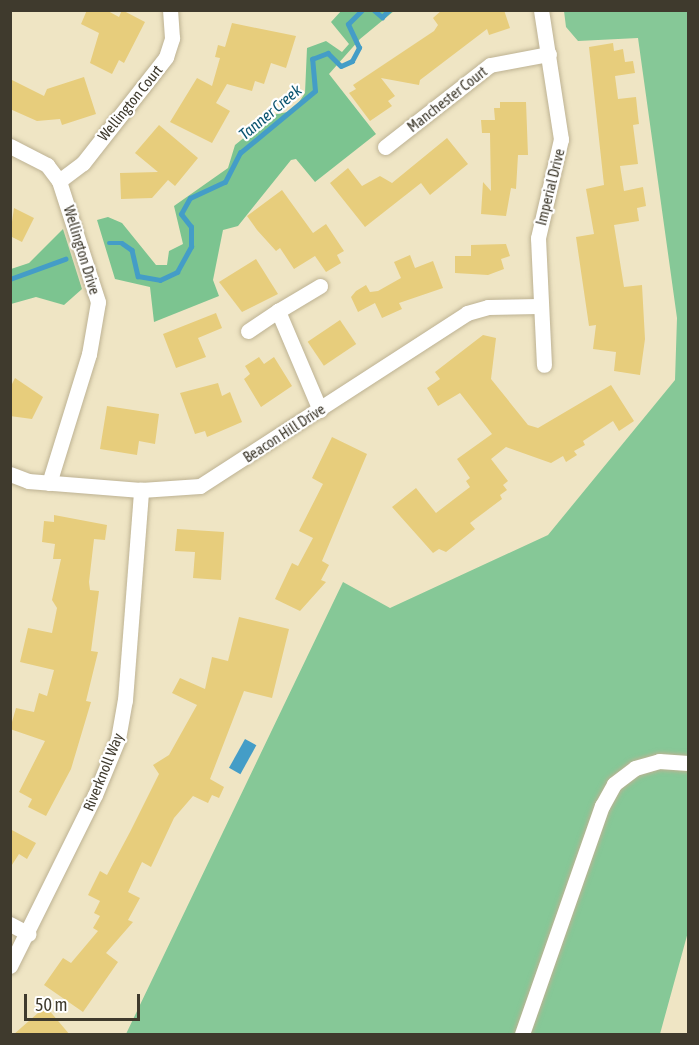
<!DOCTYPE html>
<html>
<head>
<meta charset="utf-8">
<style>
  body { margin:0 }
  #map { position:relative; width:699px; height:1045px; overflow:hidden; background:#efe5c4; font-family:"Asap Condensed",sans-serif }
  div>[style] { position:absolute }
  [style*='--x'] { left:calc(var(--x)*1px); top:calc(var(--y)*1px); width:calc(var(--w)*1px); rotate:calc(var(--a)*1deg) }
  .green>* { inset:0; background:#86c897 }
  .forest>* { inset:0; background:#7cc490 }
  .water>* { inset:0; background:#449dc7; transform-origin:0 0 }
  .stream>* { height:4.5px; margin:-2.25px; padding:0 2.25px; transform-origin:2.25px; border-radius:2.25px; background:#449dc7 }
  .building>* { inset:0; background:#e7cd7c; transform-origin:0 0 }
  .roads { filter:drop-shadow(0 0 2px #bdb293) drop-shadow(0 0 2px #bdb293) }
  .minor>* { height:15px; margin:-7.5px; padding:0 7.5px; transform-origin:7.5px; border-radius:7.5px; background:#fff }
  span { translate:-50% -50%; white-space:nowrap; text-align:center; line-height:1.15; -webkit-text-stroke:4.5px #fff; paint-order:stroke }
  .street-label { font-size:15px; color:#3f3a2d }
  .water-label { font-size:16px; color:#0c5571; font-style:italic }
  .frame { position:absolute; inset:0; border:12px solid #3f3a2d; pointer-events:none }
  .scale { position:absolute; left:24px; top:994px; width:116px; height:27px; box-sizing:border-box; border:3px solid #3f3a2d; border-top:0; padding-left:8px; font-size:18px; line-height:21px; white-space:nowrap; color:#3f3a2d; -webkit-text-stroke:4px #fff; paint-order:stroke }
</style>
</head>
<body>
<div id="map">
  <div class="green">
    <div style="clip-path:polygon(564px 11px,688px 11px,688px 932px,660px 1034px,126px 1034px,343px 582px,390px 608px,548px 535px,675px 380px,677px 318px,638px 38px,578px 41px,566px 27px)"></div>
  </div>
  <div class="forest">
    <div style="clip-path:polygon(342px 10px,394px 11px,360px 39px,329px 74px,376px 134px,315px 182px,296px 159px,291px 160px,238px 226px,223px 230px,213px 280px,219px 296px,154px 322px,150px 287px,115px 279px,97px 220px,108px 217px,122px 223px,156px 265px,167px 265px,169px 251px,183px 244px,174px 206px,228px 168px,235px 145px,272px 115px,293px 111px,305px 93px,307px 48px,326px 41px,342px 52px,349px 44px,331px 22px)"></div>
    <div style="clip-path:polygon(63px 229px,82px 289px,64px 305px,36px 297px,11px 304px,11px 269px,29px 263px)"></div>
  </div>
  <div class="water">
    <div style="left:245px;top:739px;width:13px;height:33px;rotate:29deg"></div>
  </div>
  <div class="stream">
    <div style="--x:374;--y:10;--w:11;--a:41"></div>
    <div style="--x:382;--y:17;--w:10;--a:-45"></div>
    <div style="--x:109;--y:243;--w:13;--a:0"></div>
    <div style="--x:122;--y:243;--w:12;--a:35"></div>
    <div style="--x:132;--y:250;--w:27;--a:77"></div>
    <div style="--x:138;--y:276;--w:22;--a:10"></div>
    <div style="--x:160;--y:280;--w:19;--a:-25"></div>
    <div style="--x:177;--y:272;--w:29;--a:-61"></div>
    <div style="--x:191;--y:247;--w:20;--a:-90"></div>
    <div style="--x:191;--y:227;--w:16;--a:-128"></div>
    <div style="--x:181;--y:214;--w:18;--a:-61"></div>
    <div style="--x:190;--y:198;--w:38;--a:-25"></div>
    <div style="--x:225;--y:182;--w:33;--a:-63"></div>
    <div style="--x:240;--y:153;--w:97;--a:-39.6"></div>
    <div style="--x:315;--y:91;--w:32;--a:-95"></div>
    <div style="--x:312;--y:59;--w:17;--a:-21"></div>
    <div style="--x:328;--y:53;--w:18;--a:45"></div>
    <div style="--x:341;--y:66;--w:12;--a:-24"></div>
    <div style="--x:352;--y:61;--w:15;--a:-62"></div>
    <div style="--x:359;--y:48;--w:26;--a:-115"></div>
    <div style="--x:348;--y:24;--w:20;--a:-45"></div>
    <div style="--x:10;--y:279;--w:59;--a:-20"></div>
  </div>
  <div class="building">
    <div style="clip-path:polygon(87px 10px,106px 10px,119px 17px,122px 10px,145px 22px,124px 63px,119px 60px,112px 74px,90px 63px,99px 33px,81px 24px)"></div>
    <div style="clip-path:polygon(442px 10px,504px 10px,510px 28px,489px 35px,487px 29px,420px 80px,419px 85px,381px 78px,395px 96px,388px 101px,392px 106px,370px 121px,349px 93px,356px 89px,353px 85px,434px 31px,438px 25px,433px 18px)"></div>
    <div style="clip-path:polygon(232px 23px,296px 36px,286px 68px,271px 63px,264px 84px,255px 81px,252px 91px,227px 84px,216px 103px,230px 111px,212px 143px,170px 122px,197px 78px,212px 86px,220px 58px,215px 57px,218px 45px,225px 47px)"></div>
    <div style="clip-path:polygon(613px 43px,614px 51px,623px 49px,625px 62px,633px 61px,635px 73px,615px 76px,618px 99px,636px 97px,638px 116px,639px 124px,633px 125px,638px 164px,620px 166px,624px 191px,643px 187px,646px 206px,637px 208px,639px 221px,614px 225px,624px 287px,642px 285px,645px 339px,640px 375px,614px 371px,616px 352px,593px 349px,596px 325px,589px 326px,576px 237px,594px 234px,586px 189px,604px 185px,589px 47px)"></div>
    <div style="clip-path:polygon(84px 77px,96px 114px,62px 125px,60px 119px,37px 121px,10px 109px,10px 79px,44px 96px,47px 89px)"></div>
    <div style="clip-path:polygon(500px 102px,526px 102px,528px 155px,518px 155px,516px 189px,511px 188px,506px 216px,481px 214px,483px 182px,491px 191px,490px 133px,482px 133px,481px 120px,495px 120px,494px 108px,500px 108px)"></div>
    <div style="clip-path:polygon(159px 125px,198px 158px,175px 186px,168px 180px,152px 198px,121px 199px,120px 173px,158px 172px,135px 153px)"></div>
    <div style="clip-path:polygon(447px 138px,468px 164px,430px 195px,421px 183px,365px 227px,330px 183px,348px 168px,362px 186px,380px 176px,392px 183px)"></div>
    <div style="clip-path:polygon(282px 190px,313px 233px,326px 224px,344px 251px,337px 255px,341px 263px,326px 272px,315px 256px,294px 269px,280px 248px,276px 251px,257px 230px,247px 216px)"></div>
    <div style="clip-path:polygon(14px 208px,34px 218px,22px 242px,10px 236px)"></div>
    <div style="clip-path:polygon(506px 244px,510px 256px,501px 259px,504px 269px,488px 275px,455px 273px,455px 256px,471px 256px,471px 245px)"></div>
    <div style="clip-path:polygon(410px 255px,415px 268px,433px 261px,443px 288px,399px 303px,402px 309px,382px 318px,375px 303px,358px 312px,351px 297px,356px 291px,366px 285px,370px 292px,378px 291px,401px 278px,394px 262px)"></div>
    <div style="clip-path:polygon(256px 259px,278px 294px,242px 312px,219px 282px)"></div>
    <div style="clip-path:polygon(216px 313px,222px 328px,198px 338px,206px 357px,176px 368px,163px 334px)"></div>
    <div style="left:340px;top:320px;width:29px;height:39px;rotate:56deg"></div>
    <div style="clip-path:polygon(483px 335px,496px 338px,491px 379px,528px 425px,538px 428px,611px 385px,634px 421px,619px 431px,613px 421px,583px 441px,585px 445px,574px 451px,577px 455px,566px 462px,563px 456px,551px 463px,506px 447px,491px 459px,508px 481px,503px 485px,507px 490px,500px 495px,502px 499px,470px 523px,475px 529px,446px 552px,439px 549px,433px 553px,392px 507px,416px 488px,436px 513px,470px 487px,466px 481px,470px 478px,457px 459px,492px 434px,460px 393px,438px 406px,427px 388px,440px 379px,435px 372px)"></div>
    <div style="clip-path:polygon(259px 357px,264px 364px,274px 357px,292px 386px,261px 407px,244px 379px,250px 374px,245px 366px)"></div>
    <div style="clip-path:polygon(15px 378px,43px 397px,32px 419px,10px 416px,10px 388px)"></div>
    <div style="clip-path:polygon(218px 383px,222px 396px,230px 392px,242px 422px,207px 437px,205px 431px,195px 434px,180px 393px)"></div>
    <div style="clip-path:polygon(107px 406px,159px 414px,155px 444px,139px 441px,137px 455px,100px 449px)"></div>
    <div style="clip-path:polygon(332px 437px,367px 454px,322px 561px,329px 565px,321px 580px,326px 582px,300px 611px,275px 599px,292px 563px,298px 566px,313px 538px,299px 531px,323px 484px,312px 478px)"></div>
    <div style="clip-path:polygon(54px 515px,107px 525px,105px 540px,94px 539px,89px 582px,90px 590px,99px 591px,91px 651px,98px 652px,86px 701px,91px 702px,71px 769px,46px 816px,28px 807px,32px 799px,19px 792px,45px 741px,10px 729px,16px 708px,34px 712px,39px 693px,47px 696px,54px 670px,20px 662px,28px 628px,52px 633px,57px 608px,52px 600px,61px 559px,53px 559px,55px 544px,42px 542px,44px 521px,54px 522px)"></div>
    <div style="clip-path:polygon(177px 529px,224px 532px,221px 580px,193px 578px,195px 552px,175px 551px)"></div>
    <div style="clip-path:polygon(239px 617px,289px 629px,272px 698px,244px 691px,210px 779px,224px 787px,219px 798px,212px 795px,208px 803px,193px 796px,174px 818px,151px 867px,142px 862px,128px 892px,140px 898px,128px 920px,133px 922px,106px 953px,118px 962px,83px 1012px,44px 985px,63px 958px,71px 963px,98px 931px,93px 928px,100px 916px,94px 913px,100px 901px,88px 895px,100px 871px,107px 875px,130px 832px,159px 774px,153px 765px,169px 755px,197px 705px,172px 693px,180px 678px,205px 689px,212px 657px,228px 661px)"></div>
    <div style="clip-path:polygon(10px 829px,36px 843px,27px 859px,19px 854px,10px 868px)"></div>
    <div style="clip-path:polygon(48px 1009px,70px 1035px,13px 1035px,38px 1013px)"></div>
  </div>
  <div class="roads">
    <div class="minor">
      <div style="--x:541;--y:10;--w:131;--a:81.2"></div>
      <div style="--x:561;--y:139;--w:102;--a:103.1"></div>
      <div style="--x:538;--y:238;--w:127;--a:87.3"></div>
      <div style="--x:10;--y:146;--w:42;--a:27.2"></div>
      <div style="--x:47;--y:165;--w:20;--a:53"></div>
      <div style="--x:59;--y:181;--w:127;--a:72.1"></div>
      <div style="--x:98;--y:302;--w:53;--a:99.8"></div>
      <div style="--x:89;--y:354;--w:135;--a:107.2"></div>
      <div style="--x:385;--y:147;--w:133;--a:-38"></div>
      <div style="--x:490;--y:65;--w:60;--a:-10.6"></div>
      <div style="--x:59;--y:181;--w:30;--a:-37"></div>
      <div style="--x:83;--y:163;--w:135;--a:-51.9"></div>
      <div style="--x:166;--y:57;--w:20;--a:-72"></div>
      <div style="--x:172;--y:38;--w:28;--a:-94"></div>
      <div style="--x:248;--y:331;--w:36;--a:-34"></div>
      <div style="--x:320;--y:410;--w:108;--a:-113"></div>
      <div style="--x:278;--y:311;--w:49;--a:-30.8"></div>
      <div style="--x:10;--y:474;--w:19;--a:21"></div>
      <div style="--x:28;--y:481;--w:113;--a:4.6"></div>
      <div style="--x:141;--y:490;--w:59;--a:-3.9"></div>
      <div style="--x:200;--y:486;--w:318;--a:-32.9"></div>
      <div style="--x:467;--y:313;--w:22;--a:-16"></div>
      <div style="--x:488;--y:307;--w:50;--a:-1.1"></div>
      <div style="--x:10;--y:924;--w:21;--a:28"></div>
      <div style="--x:10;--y:966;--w:191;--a:-63.6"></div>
      <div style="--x:95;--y:795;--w:61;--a:-67.7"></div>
      <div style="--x:118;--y:739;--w:40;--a:-80"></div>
      <div style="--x:125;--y:700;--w:211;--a:-85.6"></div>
      <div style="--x:522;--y:1034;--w:242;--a:-70.7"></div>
      <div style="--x:602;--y:806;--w:25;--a:-61"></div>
      <div style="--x:614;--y:784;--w:26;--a:-37"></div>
      <div style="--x:635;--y:768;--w:25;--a:-16"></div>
      <div style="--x:659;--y:761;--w:29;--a:4"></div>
    </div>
  </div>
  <div class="street-label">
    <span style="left:447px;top:99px;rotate:-38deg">Manchester Court</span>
    <span style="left:130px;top:103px;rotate:-51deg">Wellington Court</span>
    <span style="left:550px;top:187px;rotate:-76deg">Imperial Drive</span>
    <span style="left:82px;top:250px;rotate:73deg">Wellington Drive</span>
    <span style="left:284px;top:433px;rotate:-33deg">Beacon Hill Drive</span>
    <span style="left:103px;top:772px;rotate:-68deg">Riverknoll Way</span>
  </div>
  <div class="water-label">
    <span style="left:270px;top:112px;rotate:-40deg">Tanner Creek</span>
  </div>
  <div class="frame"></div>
  <div class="scale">50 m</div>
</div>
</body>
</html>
